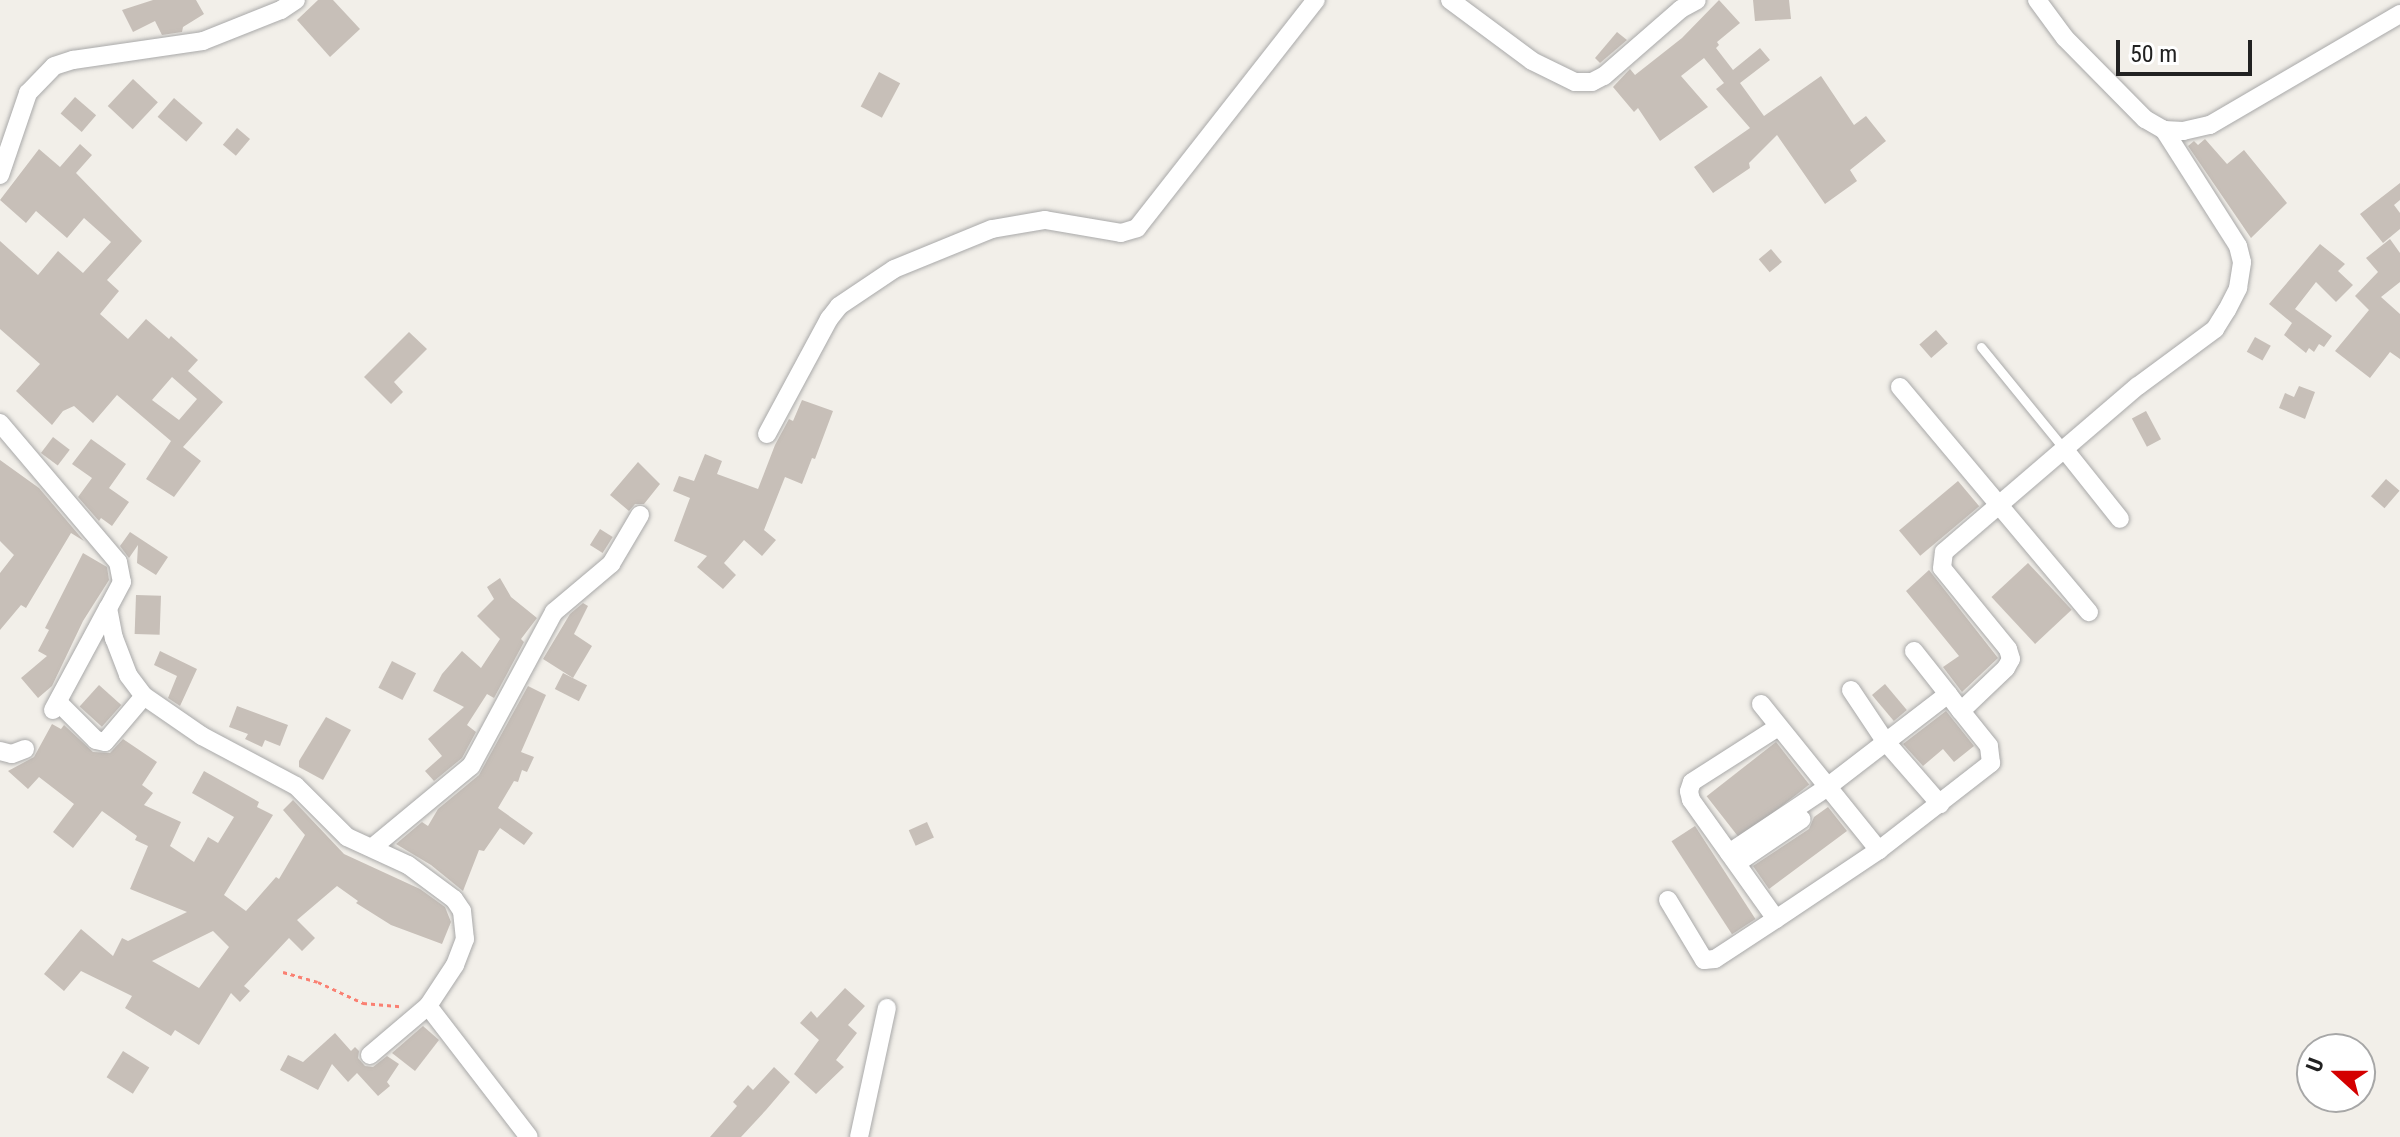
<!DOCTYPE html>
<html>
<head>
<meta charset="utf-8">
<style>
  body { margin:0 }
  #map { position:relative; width:2400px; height:1137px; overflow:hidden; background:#f2efe9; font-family:"Roboto Condensed",sans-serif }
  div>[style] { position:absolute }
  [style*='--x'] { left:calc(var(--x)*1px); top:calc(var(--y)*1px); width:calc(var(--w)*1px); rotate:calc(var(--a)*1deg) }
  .building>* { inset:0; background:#c7bfb8; transform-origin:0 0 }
  .path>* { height:3px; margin-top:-1.5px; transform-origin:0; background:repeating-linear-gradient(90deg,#fa8072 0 4px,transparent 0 8px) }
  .roads { filter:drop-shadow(0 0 2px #a9a9a9) drop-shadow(0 0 2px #a9a9a9) }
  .lane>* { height:9px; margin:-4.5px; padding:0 4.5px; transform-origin:4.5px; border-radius:4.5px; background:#fff }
  .street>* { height:18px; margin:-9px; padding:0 9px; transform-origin:9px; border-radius:9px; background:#fff }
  span { translate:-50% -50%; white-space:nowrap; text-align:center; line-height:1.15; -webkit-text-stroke:8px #fff; paint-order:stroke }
  .north { position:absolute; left:2296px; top:1033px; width:80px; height:80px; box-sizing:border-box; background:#fff; border:2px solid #a7a7a7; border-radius:50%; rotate:291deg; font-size:22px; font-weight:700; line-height:32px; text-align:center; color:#222 }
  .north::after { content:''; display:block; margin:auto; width:28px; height:36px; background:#d40000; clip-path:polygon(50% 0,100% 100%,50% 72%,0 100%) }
  .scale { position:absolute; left:2116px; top:40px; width:136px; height:36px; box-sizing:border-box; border:4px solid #222; border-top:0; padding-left:10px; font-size:24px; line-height:28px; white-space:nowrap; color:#222; -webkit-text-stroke:6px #fff; paint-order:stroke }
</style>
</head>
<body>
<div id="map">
  <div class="building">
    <div style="clip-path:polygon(153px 0,196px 0,204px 14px,183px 27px,182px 32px,162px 35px,155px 21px,133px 32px,122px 10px)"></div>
    <div style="clip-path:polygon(318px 0,333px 0,360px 29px,330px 57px,297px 20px)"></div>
    <div style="clip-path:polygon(1719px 0,1740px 23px,1717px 42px,1719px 45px,1716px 48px,1733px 70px,1760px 48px,1770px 60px,1740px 83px,1764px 116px,1821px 76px,1854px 125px,1866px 116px,1886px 141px,1850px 170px,1857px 181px,1825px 204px,1777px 135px,1749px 163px,1750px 168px,1713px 193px,1694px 167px,1750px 128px,1716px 89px,1724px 83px,1704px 58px,1681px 76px,1708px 107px,1660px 141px,1638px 108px,1634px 112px,1613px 87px,1630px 69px,1635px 75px,1682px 38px)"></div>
    <div style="clip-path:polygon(1753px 0,1789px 0,1791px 19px,1755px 21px)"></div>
    <div style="clip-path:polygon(1617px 32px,1627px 40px,1600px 63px,1595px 58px)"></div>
    <div style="left:879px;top:72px;width:24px;height:39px;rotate:28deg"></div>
    <div style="left:133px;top:79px;width:34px;height:37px;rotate:43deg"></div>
    <div style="left:75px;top:97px;width:28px;height:22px;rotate:41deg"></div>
    <div style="left:174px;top:98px;width:38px;height:25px;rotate:41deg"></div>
    <div style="left:237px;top:128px;width:17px;height:22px;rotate:40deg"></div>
    <div style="clip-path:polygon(2205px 139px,2227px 164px,2244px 150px,2287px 203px,2251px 238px,2188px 146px,2194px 141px,2198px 145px)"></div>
    <div style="clip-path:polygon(evenodd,80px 144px,92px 155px,76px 173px,142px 241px,107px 280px,119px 291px,100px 314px,128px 339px,146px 319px,169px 339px,171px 336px,198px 360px,188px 371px,223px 402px,183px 447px,201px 461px,174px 497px,146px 479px,171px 441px,117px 395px,93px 423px,74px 406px,63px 411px,52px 425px,16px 391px,40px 364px,0 329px,0 241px,38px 275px,58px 251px,83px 273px,111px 242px,84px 218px,67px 238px,36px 211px,26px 223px,0 200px,39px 149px,60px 167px,80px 144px,172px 377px,197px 399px,179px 420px,152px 400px,172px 377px)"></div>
    <div style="clip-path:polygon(2400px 183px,2400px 200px,2394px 205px,2400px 213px,2400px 229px,2383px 243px,2360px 214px)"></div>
    <div style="clip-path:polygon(2390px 239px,2400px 253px,2400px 282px,2381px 297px,2400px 314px,2400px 359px,2390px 352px,2370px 378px,2335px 351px,2369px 310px,2355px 296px,2378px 272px,2366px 258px)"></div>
    <div style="clip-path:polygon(2320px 244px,2345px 264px,2338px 271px,2353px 285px,2336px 302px,2316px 282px,2295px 309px,2332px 336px,2324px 347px,2319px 344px,2314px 352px,2309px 348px,2306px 353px,2284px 335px,2292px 323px,2269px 304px)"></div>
    <div style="left:1771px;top:249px;width:17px;height:16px;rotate:50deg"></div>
    <div style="left:1936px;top:330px;width:18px;height:22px;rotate:49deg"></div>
    <div style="clip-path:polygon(409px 332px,427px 349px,394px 382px,403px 392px,391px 404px,364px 377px)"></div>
    <div style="left:2255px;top:337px;width:18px;height:17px;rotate:29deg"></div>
    <div style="clip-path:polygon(2299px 386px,2315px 392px,2305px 419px,2279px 408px,2285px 393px,2294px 397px)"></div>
    <div style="clip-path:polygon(802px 400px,833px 411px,815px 459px,812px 458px,802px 484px,785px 477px,764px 530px,776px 540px,762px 556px,744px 540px,724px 563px,736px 575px,723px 589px,697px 567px,707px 556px,674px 541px,690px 498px,673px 491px,679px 476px,694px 481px,705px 454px,722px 461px,717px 474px,758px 489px,775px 445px,789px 419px,793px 421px)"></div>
    <div style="left:2146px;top:411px;width:32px;height:16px;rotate:62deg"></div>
    <div style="left:53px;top:437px;width:21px;height:20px;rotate:37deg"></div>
    <div style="clip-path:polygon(91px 439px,126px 464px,109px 488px,129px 502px,112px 526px,101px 518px,99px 521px,78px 497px,92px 478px,72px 464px)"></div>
    <div style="clip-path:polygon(0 460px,39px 488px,84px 541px,71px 533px,26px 608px,21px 605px,0 630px,0 573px,14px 555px,0 541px)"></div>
    <div style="clip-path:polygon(638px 462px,660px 484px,644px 504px,635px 504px,629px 511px,610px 495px)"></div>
    <div style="left:2386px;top:479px;width:18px;height:23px;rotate:41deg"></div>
    <div style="left:1958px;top:481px;width:33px;height:77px;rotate:50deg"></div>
    <div style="left:600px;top:529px;width:15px;height:19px;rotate:32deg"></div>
    <div style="clip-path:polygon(130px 532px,168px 557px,156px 575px,137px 563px,138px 545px,129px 558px,120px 546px)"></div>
    <div style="clip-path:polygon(83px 553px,107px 567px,109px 580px,83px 621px,52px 686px,38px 698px,21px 678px,47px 656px,38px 651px,49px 630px,45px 628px)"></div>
    <div style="left:2028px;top:563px;width:64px;height:50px;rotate:47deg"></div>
    <div style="clip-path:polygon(1929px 570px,1998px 658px,1962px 692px,1943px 667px,1959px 656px,1906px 591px)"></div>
    <div style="clip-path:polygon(500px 578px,511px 597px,537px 618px,521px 639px,524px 642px,494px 698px,487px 694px,467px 725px,476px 732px,462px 758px,434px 781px,425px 771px,442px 756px,428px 739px,464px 707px,433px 691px,442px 674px,462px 651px,481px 668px,500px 639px,477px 616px,494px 599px,487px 587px)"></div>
    <div style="left:136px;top:595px;width:25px;height:39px;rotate:2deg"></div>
    <div style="clip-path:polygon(583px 603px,588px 606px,574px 634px,592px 646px,573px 678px,543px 659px,570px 614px)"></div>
    <div style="clip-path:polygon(160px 651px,197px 669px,180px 706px,168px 698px,177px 676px,154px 665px)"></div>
    <div style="left:392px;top:661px;width:27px;height:30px;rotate:27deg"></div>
    <div style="left:563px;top:673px;width:27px;height:18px;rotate:27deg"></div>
    <div style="left:1885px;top:684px;width:34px;height:17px;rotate:50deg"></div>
    <div style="left:99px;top:685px;width:30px;height:29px;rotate:42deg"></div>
    <div style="clip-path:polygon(528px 686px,546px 695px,521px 752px,534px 757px,527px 772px,522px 770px,518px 782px,514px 781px,498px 808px,533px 833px,524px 845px,500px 828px,484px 851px,479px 850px,463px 891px,431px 865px,396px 844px,422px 822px,428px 826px,438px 809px,479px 775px)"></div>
    <div style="clip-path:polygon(237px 706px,288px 725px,280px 746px,265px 740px,262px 747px,245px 739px,248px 734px,229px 727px)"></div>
    <div style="clip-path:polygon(1946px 711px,1974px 746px,1954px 762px,1943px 749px,1923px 766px,1903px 744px)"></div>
    <div style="clip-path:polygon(326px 717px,351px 730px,323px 780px,299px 767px,299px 761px)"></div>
    <div style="clip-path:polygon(evenodd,52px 724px,61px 729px,64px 725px,93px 752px,110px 753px,123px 739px,157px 762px,142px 785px,153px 793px,144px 805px,181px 822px,170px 846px,194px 862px,208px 837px,218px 843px,234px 817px,192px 793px,204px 771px,259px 802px,257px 807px,273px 815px,224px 895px,246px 911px,276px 877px,279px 879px,305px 835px,283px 810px,293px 800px,344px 854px,420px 889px,445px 907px,451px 922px,442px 944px,391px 925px,356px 903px,358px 901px,337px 886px,297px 920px,315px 938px,302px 951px,289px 938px,244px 986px,250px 991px,240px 1002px,231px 993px,199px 1045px,175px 1030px,171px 1036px,125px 1008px,132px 996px,81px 971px,64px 991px,44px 974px,81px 929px,113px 956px,122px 938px,128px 941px,187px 912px,130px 889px,148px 846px,135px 840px,137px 836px,102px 811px,73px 848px,53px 832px,74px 804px,39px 777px,28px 789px,8px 771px,34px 757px,52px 724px,213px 931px,229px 947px,199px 988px,152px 961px,213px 931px)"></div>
    <div style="left:1776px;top:742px;width:54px;height:88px;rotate:52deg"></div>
    <div style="clip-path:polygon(1828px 807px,1847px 831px,1769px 889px,1753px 866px,1809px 829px,1814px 817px)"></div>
    <div style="left:927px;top:822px;width:17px;height:20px;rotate:66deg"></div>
    <div style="left:1695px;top:826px;width:111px;height:28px;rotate:57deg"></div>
    <div style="clip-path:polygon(845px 988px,865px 1006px,848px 1025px,857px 1033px,836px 1060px,844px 1067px,816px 1094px,794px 1074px,819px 1040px,800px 1023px,811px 1011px,817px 1018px)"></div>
    <div style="clip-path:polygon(423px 1026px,439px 1040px,415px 1071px,392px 1053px)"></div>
    <div style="clip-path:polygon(335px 1033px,351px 1051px,355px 1047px,359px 1051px,358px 1058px,365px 1066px,373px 1067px,387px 1056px,399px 1064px,387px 1082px,390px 1086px,378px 1096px,357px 1073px,348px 1082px,332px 1064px,318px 1090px,280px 1070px,288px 1055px,303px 1062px)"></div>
    <div style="left:123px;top:1051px;width:31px;height:31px;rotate:32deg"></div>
    <div style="clip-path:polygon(774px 1067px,790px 1082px,766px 1110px,741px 1137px,710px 1137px,737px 1106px,733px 1102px,748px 1085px,753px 1090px)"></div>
  </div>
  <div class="path">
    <div style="--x:283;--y:972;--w:36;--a:16"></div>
    <div style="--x:318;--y:982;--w:50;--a:25"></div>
    <div style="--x:363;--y:1003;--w:37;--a:5"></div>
  </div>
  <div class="roads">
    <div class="lane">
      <div style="--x:1981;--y:347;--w:133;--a:50.8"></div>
    </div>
    <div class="street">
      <div style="--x:1450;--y:0;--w:102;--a:36.6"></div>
      <div style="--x:1532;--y:61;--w:48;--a:26"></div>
      <div style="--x:1575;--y:82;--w:17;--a:0"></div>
      <div style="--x:1592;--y:82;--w:13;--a:-27"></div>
      <div style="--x:1604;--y:76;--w:102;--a:-41"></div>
      <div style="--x:1681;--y:9;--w:18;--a:-29"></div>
      <div style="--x:2037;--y:0;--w:47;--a:53.6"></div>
      <div style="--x:2065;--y:38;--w:114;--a:45.4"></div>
      <div style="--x:2145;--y:119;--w:22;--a:30"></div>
      <div style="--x:2164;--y:130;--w:19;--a:3"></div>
      <div style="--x:2183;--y:131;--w:28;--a:-13"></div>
      <div style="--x:2210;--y:125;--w:220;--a:-30.3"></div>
      <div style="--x:0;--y:175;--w:87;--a:-71.1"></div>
      <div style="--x:28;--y:93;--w:37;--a:-46"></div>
      <div style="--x:54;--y:66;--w:20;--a:-18"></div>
      <div style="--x:73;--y:60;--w:131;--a:-8.3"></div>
      <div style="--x:203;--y:41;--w:84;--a:-21.7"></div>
      <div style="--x:281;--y:10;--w:18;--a:-34"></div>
      <div style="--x:1900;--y:387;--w:294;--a:50"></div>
      <div style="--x:0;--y:423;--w:182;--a:49.7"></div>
      <div style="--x:118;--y:562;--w:20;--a:79"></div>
      <div style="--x:122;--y:582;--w:30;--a:118"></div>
      <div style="--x:108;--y:608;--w:31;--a:79"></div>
      <div style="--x:114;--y:638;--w:40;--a:69"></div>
      <div style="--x:128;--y:675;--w:26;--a:53"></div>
      <div style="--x:144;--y:696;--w:70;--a:34.6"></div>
      <div style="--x:202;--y:736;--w:106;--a:28"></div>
      <div style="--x:296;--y:786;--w:72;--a:45"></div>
      <div style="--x:347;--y:837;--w:67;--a:24.7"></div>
      <div style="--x:408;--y:865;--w:57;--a:36.5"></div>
      <div style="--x:454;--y:899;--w:14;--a:56"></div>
      <div style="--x:462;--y:911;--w:28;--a:84"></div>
      <div style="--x:465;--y:939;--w:28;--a:111"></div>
      <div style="--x:455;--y:965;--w:49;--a:123.4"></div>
      <div style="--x:428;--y:1006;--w:165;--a:52.4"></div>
      <div style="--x:767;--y:434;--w:131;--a:-61.7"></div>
      <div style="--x:829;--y:319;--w:16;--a:-52"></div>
      <div style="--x:839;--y:306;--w:66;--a:-33.9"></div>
      <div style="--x:894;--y:269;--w:106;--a:-22.2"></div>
      <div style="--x:992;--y:229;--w:54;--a:-9.6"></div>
      <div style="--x:1045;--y:220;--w:77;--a:9.7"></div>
      <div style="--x:1121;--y:233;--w:17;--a:-17"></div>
      <div style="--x:1137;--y:228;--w:290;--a:-51.9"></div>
      <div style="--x:2065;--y:450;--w:88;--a:51.4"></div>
      <div style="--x:1914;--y:651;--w:55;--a:51.7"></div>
      <div style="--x:1851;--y:690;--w:61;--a:56.3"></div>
      <div style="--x:1885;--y:741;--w:84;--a:48.9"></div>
      <div style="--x:59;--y:703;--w:52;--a:45"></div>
      <div style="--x:96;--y:740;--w:9;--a:13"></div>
      <div style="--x:105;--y:742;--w:60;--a:-49.7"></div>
      <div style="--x:1761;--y:704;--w:188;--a:51.1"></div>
      <div style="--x:53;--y:710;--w:116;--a:-61.7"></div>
      <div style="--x:0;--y:751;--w:12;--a:14"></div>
      <div style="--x:12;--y:754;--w:14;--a:-21"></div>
      <div style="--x:373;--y:847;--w:127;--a:-39.6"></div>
      <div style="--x:471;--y:766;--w:175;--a:-61.7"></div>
      <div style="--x:554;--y:612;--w:75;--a:-40.1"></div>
      <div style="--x:611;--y:564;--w:57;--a:-59.4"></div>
      <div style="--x:1729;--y:853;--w:117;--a:-33.8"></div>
      <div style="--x:1826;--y:788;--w:154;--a:-37.6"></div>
      <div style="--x:1948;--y:694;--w:21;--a:53"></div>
      <div style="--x:1961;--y:711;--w:62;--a:-43.7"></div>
      <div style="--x:2006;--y:668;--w:10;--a:-61"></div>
      <div style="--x:2011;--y:659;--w:10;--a:-107"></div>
      <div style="--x:2008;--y:649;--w:104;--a:-129.2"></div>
      <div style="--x:1942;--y:568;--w:16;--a:-83"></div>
      <div style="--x:1944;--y:552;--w:255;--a:-40.6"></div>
      <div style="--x:2138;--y:386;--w:96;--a:-36.5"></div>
      <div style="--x:2215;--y:329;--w:22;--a:-58"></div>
      <div style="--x:2227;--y:310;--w:25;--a:-63"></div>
      <div style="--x:2238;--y:288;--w:26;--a:-81"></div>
      <div style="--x:2242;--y:262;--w:16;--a:-104"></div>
      <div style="--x:2238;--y:246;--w:138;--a:-122.5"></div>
      <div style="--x:1737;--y:863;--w:78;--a:-34.1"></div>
      <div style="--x:1668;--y:900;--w:70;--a:59"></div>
      <div style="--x:1704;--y:960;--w:11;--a:-5"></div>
      <div style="--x:1715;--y:959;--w:73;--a:-33.3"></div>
      <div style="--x:1776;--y:919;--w:124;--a:-33.8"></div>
      <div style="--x:1879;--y:850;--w:142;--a:-37.8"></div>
      <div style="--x:1991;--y:763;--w:17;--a:-97"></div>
      <div style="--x:1989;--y:746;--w:45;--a:-128.7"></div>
      <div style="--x:1776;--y:919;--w:146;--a:-125.5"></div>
      <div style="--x:1691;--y:800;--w:9;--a:-103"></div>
      <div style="--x:1689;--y:791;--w:9;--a:-72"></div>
      <div style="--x:1692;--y:782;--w:102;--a:-32.6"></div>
      <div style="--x:370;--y:1055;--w:76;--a:-40.2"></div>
      <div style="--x:859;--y:1137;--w:132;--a:-77.8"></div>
    </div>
  </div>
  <div class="north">U</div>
  <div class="scale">50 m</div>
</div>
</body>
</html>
